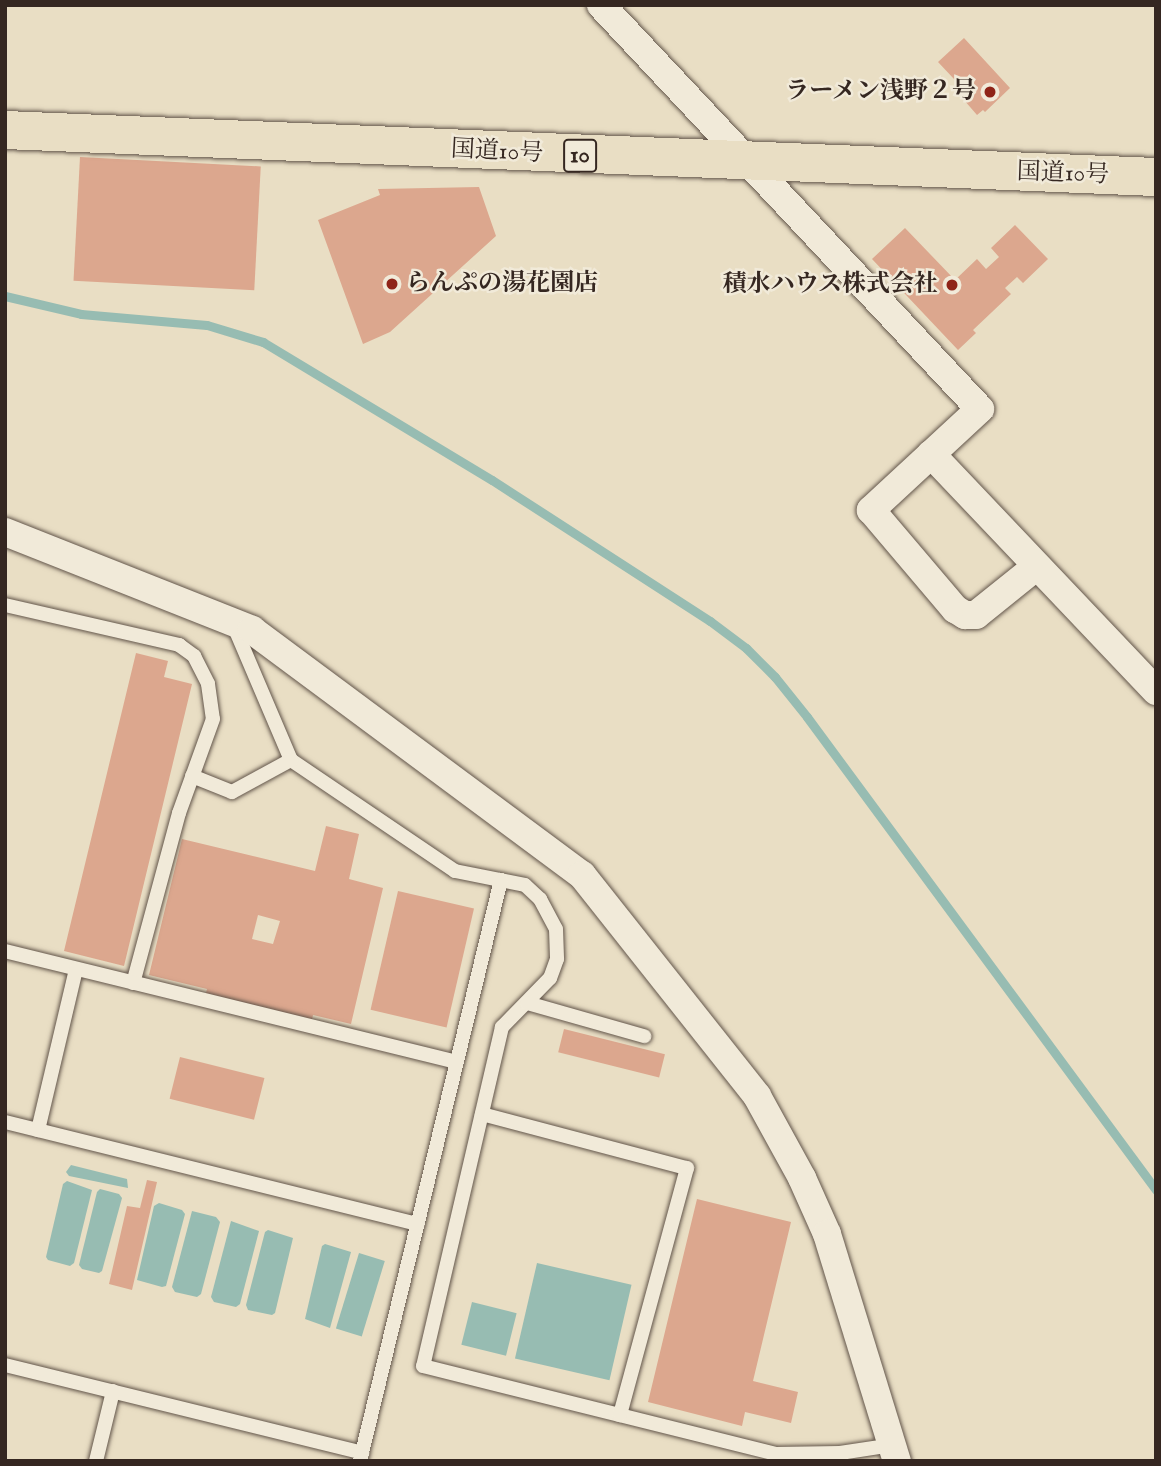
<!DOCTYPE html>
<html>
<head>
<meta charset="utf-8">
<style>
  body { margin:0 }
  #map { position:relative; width:1161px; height:1466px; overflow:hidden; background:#e9dec4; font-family:"IM FELL English","Noto Serif JP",serif }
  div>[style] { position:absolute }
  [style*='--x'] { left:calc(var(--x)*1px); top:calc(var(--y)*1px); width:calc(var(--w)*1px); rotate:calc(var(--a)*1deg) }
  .water>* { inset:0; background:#97bcb2; transform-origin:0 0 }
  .stream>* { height:9px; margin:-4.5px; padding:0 4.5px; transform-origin:4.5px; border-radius:4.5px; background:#97bcb2 }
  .building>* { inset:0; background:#dca78e; transform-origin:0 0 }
  .roads { filter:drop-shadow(0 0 2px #62554a) drop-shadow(0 0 2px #62554a) }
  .service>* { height:14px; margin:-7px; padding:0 7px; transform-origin:7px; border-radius:7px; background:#f1ead9 }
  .minor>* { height:28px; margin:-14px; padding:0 14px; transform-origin:14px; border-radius:14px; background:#f1ead9 }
  .trunk>* { height:38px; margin:-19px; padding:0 19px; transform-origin:19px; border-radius:19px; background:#e9dec4 }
  .dots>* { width:19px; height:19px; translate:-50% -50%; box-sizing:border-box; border:4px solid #f1ead9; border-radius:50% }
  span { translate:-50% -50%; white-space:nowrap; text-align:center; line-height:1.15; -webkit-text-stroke:5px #f1ead9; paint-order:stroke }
  .shield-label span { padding:2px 5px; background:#f1ead9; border:2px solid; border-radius:5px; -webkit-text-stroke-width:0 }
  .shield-label { font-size:23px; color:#352721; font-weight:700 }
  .poi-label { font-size:24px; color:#352721; font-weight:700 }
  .right { translate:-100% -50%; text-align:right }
  .left { translate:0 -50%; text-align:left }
  .street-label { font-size:24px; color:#352721 }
  .frame { position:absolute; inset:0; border:7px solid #352721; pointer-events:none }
</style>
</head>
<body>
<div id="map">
  <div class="water">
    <div style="clip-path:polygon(71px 1165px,127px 1179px,128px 1188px,69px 1176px,66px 1172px)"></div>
    <div style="clip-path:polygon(67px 1181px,92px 1190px,74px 1263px,70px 1266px,48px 1260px,46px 1257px,63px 1184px)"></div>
    <div style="clip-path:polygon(100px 1189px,119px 1194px,122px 1198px,102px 1271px,99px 1273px,82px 1269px,79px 1265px,97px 1192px)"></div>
    <div style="clip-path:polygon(159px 1203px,182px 1210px,185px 1214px,166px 1286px,162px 1287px,137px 1280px,154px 1206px)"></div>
    <div style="clip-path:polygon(192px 1211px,216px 1217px,220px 1222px,201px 1294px,197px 1297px,175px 1292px,172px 1287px)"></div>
    <div style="clip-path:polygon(231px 1221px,259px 1231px,240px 1304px,236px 1307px,214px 1302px,211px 1297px)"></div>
    <div style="clip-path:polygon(268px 1230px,293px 1238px,275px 1313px,272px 1315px,248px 1310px,246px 1305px,265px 1232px)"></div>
    <div style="clip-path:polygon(325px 1244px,351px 1252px,330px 1328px,305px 1319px,322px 1246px)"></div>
    <div style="left:359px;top:1253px;width:27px;height:79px;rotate:17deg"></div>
    <div style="left:537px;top:1263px;width:97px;height:98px;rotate:13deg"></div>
    <div style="left:472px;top:1302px;width:46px;height:44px;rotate:14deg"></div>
  </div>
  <div class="stream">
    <div style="--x:5;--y:296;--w:78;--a:13.3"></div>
    <div style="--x:81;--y:314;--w:126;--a:5"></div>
    <div style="--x:207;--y:325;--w:59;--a:16.9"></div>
    <div style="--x:263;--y:342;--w:267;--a:31.1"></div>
    <div style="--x:492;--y:480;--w:260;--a:32.9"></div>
    <div style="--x:710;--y:621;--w:45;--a:36.9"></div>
    <div style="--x:746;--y:648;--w:41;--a:45"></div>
    <div style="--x:775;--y:677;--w:51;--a:51.3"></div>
    <div style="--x:807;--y:717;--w:588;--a:53.58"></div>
  </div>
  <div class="building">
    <div style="clip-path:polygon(964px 38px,1010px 88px,985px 112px,983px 110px,977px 115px,964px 100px,970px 96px,938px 62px)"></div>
    <div style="left:80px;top:157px;width:181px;height:124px;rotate:3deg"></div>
    <div style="clip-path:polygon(479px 187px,496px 236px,390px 332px,363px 344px,318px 220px,380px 195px,378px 189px)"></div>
    <div style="clip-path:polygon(1015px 225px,1048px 259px,1023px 283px,1017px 277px,1005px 288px,1011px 294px,973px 330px,976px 333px,958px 350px,872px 259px,905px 228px,955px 280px,977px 259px,986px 269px,999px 257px,991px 248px)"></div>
    <div style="clip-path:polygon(136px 653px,168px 661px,164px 677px,192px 684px,124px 966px,64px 951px)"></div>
    <div style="clip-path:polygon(evenodd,326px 826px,359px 834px,349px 879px,383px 888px,351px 1024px,313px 1015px,311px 1024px,205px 997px,207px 989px,149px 975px,182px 839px,315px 871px,326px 826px,258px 915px,280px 921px,273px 944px,252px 939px,258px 915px)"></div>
    <div style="left:398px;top:891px;width:78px;height:122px;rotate:13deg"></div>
    <div style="left:564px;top:1029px;width:104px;height:24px;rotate:14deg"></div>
    <div style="left:180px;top:1057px;width:87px;height:43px;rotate:14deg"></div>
    <div style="clip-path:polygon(147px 1180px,157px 1182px,132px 1290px,109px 1284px,127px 1206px,140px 1208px)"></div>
    <div style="clip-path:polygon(697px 1199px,791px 1222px,753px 1381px,798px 1392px,791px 1423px,745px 1412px,742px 1426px,648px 1402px)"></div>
  </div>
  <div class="roads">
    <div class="service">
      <div style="--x:5;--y:605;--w:179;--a:12.9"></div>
      <div style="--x:179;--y:645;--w:19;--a:36"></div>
      <div style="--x:194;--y:656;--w:31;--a:63"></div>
      <div style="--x:208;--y:684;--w:35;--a:82"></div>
      <div style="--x:213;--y:719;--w:100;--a:109.9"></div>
      <div style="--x:179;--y:813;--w:176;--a:105.1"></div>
      <div style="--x:233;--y:624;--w:148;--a:66.9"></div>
      <div style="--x:291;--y:760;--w:198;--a:34.1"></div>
      <div style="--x:455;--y:871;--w:71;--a:11.3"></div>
      <div style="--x:525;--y:885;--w:21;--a:43"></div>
      <div style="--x:540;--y:899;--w:34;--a:62"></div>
      <div style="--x:556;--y:929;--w:30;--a:88"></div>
      <div style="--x:557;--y:959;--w:20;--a:110"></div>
      <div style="--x:550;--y:978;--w:69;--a:134.4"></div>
      <div style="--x:502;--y:1027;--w:348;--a:103.1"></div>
      <div style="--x:423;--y:1366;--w:364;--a:14"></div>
      <div style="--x:776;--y:1454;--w:64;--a:-0.9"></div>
      <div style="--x:840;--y:1453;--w:54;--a:-8.6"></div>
      <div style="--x:192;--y:776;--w:43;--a:21.8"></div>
      <div style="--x:232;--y:792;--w:67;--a:-28.5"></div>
      <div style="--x:5;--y:951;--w:465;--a:13.8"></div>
      <div style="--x:527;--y:1003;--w:122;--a:15.8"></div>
      <div style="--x:482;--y:1114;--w:212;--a:14.8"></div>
      <div style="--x:687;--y:1168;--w:256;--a:105.2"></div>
      <div style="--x:5;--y:1122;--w:425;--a:13.9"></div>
      <div style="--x:38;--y:1130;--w:165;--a:-76.7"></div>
      <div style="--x:5;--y:1365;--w:368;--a:13.8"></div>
      <div style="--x:96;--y:1461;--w:72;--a:-76.3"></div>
      <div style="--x:360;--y:1461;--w:598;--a:-76.36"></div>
    </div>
    <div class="minor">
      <div style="--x:601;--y:5;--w:554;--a:46.83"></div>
      <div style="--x:980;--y:409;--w:149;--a:137.2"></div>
      <div style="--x:871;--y:510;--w:130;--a:49.7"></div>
      <div style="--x:955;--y:609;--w:12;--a:31"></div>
      <div style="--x:965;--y:615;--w:11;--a:0"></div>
      <div style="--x:976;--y:615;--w:78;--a:-38.8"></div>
      <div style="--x:931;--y:454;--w:327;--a:46.5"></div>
      <div style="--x:5;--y:532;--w:266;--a:21.6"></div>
      <div style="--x:252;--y:630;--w:411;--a:36.6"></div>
      <div style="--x:582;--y:875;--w:282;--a:51.6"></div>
      <div style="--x:757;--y:1096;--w:94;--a:61.2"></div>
      <div style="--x:802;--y:1178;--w:61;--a:65.9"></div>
      <div style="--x:827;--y:1234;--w:238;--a:72.9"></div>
    </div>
    <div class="trunk">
      <div style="--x:5;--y:130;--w:1152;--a:2.34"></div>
    </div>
  </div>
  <div class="dots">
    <div style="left:990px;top:92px;background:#8f2418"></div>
    <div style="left:392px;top:284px;background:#8f2418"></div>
    <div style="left:952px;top:285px;background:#8f2418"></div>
  </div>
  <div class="shield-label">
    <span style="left:580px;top:156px">10</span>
  </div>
  <div class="poi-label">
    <span class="right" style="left:976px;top:92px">ラーメン浅野２号</span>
    <span class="left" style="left:406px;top:284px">らんぷの湯花園店</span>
    <span class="right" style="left:938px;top:285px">積水ハウス株式会社</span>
  </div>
  <div class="street-label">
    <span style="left:497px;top:152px;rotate:3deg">国道10号</span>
    <span style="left:1063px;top:174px;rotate:2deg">国道10号</span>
  </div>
  <div class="frame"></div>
</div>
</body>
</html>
